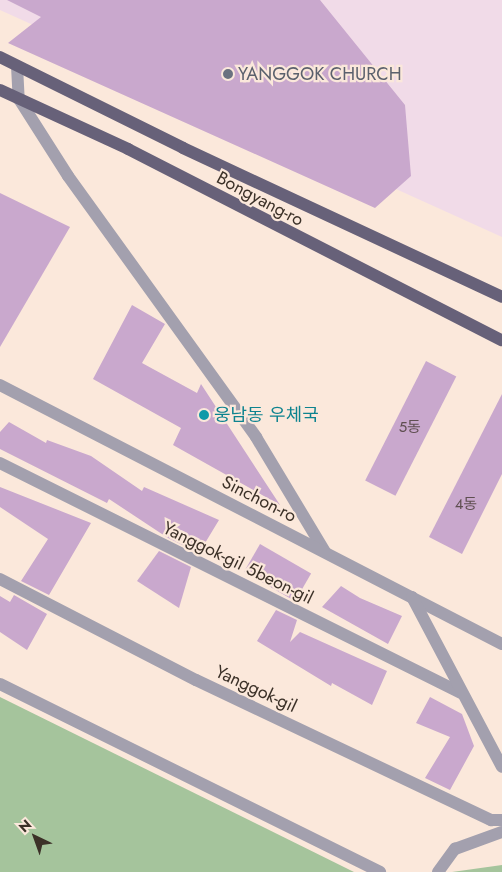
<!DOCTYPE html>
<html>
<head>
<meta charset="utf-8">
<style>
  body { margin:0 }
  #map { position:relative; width:502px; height:872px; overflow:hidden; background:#fbe8db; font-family:Jost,"Noto Sans KR",sans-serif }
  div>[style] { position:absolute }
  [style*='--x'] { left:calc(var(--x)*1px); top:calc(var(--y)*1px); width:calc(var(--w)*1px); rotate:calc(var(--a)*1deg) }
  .industrial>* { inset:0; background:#f1dbe8 }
  .forest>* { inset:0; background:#a5c49c }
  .building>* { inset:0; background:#c9a8cd; transform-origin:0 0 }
  .street>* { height:12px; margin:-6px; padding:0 6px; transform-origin:6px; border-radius:6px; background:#a3a0ae }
  .primary>* { height:12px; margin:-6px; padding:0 6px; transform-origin:6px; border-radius:6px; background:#676179 }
  .dots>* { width:14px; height:14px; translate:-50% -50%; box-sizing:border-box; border:2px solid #fbe8db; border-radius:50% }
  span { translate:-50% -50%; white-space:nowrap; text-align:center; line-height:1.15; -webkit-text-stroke:4.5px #fbe8db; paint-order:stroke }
  .number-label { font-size:15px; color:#5f4f51 }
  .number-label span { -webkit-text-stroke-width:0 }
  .worship-label { font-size:18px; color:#5b616d }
  .left { translate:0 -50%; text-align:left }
  .street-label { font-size:18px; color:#3c3128 }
  .culture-label { font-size:18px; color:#0d838f }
  .north { position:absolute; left:10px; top:812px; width:50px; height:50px; -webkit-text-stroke:4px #fbe8db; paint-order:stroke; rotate:318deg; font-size:14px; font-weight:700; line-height:20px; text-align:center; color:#3c3128 }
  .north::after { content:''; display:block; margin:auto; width:18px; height:22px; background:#3c3128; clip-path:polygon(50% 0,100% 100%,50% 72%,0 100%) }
</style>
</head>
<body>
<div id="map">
  <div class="industrial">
    <div style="clip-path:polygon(0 0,502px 0,502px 237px,0 10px)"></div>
  </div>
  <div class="forest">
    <div style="clip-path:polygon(0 697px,354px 872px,0 872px)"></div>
    <div style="clip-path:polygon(502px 865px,502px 872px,452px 872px)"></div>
  </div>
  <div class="building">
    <div style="clip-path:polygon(7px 0,320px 0,405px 105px,411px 176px,375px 208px,8px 43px,41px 17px)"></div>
    <div style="clip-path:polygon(0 193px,70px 227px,0 347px)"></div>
    <div style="clip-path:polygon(132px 305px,165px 324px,142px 363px,197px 393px,201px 384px,280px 505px,173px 445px,181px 428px,93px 379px)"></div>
    <div style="left:426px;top:361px;width:34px;height:134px;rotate:27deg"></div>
    <div style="clip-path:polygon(502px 394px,502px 474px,462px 554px,429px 537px)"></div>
    <div style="clip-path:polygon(9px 422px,46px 443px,47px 440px,91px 456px,142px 491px,144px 487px,219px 520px,199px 553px,168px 538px,109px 499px,107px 503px,0 449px,0 432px)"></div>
    <div style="clip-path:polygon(0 487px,91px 523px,49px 595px,21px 581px,48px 539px,0 507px)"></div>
    <div style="left:260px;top:544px;width:59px;height:32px;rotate:30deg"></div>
    <div style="clip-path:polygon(159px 551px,191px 567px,179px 608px,137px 581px)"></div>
    <div style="clip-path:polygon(341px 586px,360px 598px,402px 616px,388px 644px,322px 607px)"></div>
    <div style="clip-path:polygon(14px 595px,47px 614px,27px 650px,0 632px,0 596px,10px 602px)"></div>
    <div style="clip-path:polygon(276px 610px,297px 620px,290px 642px,300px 632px,387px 671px,372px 705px,332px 683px,331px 686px,257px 641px)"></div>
    <div style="clip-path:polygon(430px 697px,462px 714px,474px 746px,450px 790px,425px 778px,450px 737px,416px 723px)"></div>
  </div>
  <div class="street">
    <div style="--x:17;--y:66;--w:33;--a:87"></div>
    <div style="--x:19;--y:99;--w:91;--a:57.5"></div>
    <div style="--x:68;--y:176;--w:322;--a:54.2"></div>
    <div style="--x:256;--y:437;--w:134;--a:59"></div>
    <div style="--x:0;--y:385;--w:565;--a:27.29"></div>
    <div style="--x:0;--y:463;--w:515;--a:26.52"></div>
    <div style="--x:0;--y:579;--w:220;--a:27.3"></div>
    <div style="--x:196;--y:680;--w:327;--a:25.4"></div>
    <div style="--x:491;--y:820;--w:11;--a:0"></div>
    <div style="--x:412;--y:597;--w:192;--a:62.1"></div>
    <div style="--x:0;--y:684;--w:424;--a:26.3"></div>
    <div style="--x:438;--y:872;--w:29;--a:-54"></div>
    <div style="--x:455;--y:849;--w:50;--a:-19.9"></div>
  </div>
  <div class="primary">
    <div style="--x:0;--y:57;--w:204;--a:26.4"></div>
    <div style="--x:183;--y:148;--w:352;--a:25"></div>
    <div style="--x:0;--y:90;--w:141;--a:24.7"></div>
    <div style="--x:128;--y:149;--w:420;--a:27.1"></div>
  </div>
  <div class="dots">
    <div style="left:228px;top:74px;background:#6b7280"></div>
    <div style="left:204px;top:415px;background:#0f9aa8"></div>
  </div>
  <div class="number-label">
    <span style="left:410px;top:428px">5동</span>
    <span style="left:466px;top:505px">4동</span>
  </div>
  <div class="worship-label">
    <span class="left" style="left:238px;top:74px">YANGGOK CHURCH</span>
  </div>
  <div class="street-label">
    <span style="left:260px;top:199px;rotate:28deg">Bongyang-ro</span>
    <span style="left:259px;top:499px;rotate:27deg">Sinchon-ro</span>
    <span style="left:238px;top:563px;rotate:26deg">Yanggok-gil 5beon-gil</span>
    <span style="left:256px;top:689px;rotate:25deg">Yanggok-gil</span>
  </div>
  <div class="culture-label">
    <span class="left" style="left:214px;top:415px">웅남동 우체국</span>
  </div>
  <div class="north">N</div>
</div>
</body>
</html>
